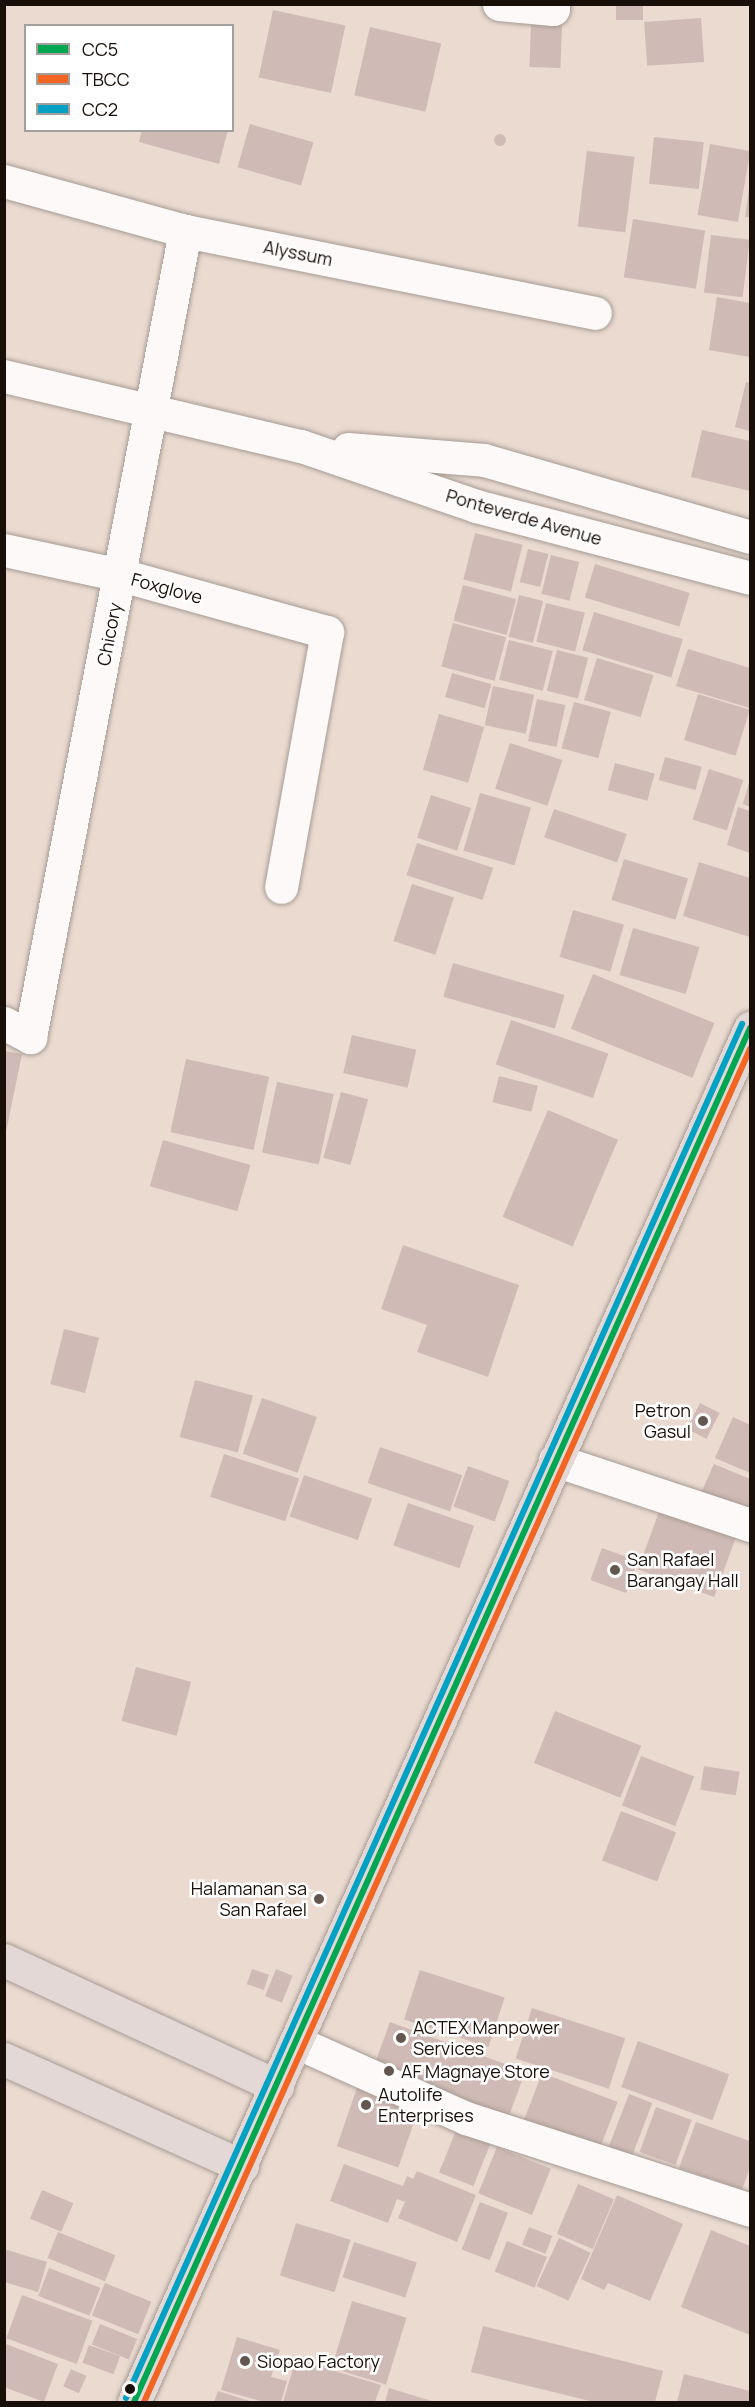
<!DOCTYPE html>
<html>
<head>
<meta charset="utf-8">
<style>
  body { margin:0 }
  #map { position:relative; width:755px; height:2407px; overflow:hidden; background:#eadad0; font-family:Manrope,sans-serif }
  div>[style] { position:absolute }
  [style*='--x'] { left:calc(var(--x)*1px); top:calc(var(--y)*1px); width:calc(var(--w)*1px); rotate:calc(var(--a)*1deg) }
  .building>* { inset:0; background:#d0bab5; transform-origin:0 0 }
  .round { border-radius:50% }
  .roads { filter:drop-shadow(0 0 2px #a69b93) drop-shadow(0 0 2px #a69b93) }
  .street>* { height:33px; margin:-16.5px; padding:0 16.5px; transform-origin:16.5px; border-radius:16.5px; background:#fcf9f8 }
  .highway>* { height:33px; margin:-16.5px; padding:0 16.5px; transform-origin:16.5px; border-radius:16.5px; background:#e3d8d6 }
  .bus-1>* { height:6px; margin:-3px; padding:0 3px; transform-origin:3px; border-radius:3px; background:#00a651 }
  .bus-2>* { height:6px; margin:-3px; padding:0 3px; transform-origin:3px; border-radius:3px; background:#f26522 }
  .bus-3>* { height:6px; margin:-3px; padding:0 3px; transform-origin:3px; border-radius:3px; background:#01a1c4 }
  .dots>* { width:16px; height:16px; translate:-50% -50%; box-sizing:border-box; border:3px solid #fff; border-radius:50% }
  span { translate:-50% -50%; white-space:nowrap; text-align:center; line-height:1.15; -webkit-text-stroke:5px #fff; paint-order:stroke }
  .street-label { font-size:18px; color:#190f09 }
  .poi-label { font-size:18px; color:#190f09 }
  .right { translate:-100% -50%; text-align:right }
  .left { translate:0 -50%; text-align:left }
  .frame { position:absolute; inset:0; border:6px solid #190f09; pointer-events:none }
  .legend { position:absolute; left:24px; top:24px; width:210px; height:108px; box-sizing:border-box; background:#fff; border:2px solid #a39f9d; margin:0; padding:8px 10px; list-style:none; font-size:18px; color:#190f09 }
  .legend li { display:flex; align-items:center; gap:12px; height:30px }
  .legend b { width:30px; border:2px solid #a39f9d }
</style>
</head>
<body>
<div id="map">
  <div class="building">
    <div style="left:616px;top:4px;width:27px;height:16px"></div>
    <div style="left:273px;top:10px;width:74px;height:69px;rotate:12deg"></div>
    <div style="left:701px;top:18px;width:44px;height:57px;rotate:86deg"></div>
    <div style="left:531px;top:23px;width:31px;height:44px;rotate:2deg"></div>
    <div style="left:370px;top:27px;width:73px;height:70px;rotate:13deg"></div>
    <div style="left:250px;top:124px;width:66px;height:45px;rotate:16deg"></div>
    <div style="clip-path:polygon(142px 130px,228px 130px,219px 164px,139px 142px)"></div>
    <div class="round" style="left:494px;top:134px;width:12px;height:12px"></div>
    <div style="left:654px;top:137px;width:50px;height:47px;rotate:6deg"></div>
    <div style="left:710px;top:144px;width:41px;height:72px;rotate:10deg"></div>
    <div style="left:587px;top:151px;width:48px;height:76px;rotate:7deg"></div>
    <div style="clip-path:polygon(749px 189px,750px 189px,750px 217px,745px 217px)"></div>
    <div style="left:633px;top:219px;width:73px;height:59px;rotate:9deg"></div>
    <div style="left:711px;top:235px;width:39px;height:58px;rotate:7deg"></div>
    <div style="clip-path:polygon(717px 297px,750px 303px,750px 357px,709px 350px)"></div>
    <div style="clip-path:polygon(746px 382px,750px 383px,750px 431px,735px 427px)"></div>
    <div style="clip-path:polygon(702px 430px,750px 441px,750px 491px,691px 477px)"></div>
    <div style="left:475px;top:533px;width:49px;height:48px;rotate:14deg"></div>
    <div style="left:528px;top:549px;width:21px;height:34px;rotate:14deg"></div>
    <div style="left:551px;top:555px;width:29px;height:40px;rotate:14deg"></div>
    <div style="left:595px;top:564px;width:99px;height:35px;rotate:17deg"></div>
    <div style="left:463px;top:585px;width:55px;height:37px;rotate:15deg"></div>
    <div style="left:519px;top:595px;width:25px;height:43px;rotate:14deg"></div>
    <div style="left:546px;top:603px;width:40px;height:40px;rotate:14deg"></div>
    <div style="left:594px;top:612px;width:93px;height:40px;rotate:17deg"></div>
    <div style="left:453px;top:623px;width:55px;height:45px;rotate:15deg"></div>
    <div style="left:509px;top:640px;width:45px;height:41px;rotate:14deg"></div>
    <div style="clip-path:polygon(688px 649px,750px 668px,750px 708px,676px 686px)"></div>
    <div style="left:557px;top:650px;width:32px;height:42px;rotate:14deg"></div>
    <div style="left:597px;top:658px;width:59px;height:44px;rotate:17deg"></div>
    <div style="left:452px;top:673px;width:41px;height:25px;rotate:16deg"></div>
    <div style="left:493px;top:686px;width:42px;height:40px;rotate:12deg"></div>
    <div style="left:698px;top:694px;width:54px;height:48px;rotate:17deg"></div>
    <div style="left:537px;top:699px;width:29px;height:43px;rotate:12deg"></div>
    <div style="left:574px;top:702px;width:38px;height:48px;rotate:15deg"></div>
    <div style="left:439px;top:714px;width:47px;height:58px;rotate:16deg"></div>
    <div style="left:510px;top:743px;width:55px;height:48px;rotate:18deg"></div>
    <div style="left:665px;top:757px;width:38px;height:24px;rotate:15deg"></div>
    <div style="left:615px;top:763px;width:41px;height:28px;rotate:15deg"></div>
    <div style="left:709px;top:769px;width:36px;height:53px;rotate:18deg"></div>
    <div style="clip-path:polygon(750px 779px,750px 807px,743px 804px)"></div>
    <div style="left:480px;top:793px;width:53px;height:60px;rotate:16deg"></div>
    <div style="left:431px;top:795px;width:42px;height:45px;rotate:18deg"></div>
    <div style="clip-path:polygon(738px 807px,750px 811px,750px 853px,727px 845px)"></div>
    <div style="left:554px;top:809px;width:77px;height:30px;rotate:19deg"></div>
    <div style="left:417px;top:843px;width:80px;height:34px;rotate:18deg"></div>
    <div style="left:624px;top:859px;width:67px;height:43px;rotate:17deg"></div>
    <div style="clip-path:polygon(699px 862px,750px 878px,750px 937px,683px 916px)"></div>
    <div style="left:412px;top:884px;width:44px;height:60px;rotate:18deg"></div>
    <div style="left:573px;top:910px;width:53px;height:49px;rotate:16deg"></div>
    <div style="left:633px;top:928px;width:69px;height:49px;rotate:16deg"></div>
    <div style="left:453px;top:963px;width:116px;height:35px;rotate:16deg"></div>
    <div style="left:593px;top:974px;width:131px;height:59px;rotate:22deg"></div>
    <div style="left:511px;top:1020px;width:103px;height:47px;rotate:19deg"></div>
    <div style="left:352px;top:1035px;width:66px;height:39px;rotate:13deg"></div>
    <div style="clip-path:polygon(4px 1051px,22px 1054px,6px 1132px,4px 1132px)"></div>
    <div style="left:186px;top:1059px;width:85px;height:75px;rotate:12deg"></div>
    <div style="left:499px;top:1076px;width:40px;height:27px;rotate:14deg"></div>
    <div style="left:277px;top:1082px;width:58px;height:72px;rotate:12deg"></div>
    <div style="left:341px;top:1092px;width:28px;height:68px;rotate:15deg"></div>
    <div style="left:548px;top:1110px;width:76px;height:116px;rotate:23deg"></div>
    <div style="left:163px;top:1140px;width:91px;height:48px;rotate:16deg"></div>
    <div style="clip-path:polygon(403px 1245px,519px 1285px,488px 1377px,417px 1352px,427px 1325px,381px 1309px)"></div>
    <div style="left:64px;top:1329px;width:36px;height:57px;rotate:14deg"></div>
    <div style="left:195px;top:1380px;width:60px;height:59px;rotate:15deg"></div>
    <div style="left:262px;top:1398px;width:58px;height:59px;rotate:19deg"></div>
    <div style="left:700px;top:1403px;width:22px;height:29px;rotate:27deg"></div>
    <div style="clip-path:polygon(733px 1417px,750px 1425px,750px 1473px,715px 1458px)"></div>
    <div style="left:380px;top:1447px;width:87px;height:38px;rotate:19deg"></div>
    <div style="left:224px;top:1454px;width:79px;height:45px;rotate:18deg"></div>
    <div style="clip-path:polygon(714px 1464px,750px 1479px,750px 1515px,701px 1493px)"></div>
    <div style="left:468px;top:1466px;width:44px;height:43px;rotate:20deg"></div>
    <div style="left:304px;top:1475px;width:72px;height:44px;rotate:19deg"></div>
    <div style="left:664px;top:1498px;width:81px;height:76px;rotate:20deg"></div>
    <div style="left:408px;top:1503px;width:70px;height:45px;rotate:19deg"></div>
    <div style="left:602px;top:1548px;width:38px;height:34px;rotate:20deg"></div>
    <div style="left:136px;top:1667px;width:57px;height:56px;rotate:15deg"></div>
    <div style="left:555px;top:1711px;width:93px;height:56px;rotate:22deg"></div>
    <div style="left:641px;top:1756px;width:57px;height:53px;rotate:21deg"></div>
    <div style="left:704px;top:1766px;width:36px;height:24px;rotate:9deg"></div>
    <div style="left:621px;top:1811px;width:59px;height:53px;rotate:21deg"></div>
    <div style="left:252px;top:1969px;width:18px;height:16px;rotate:19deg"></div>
    <div style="left:276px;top:1969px;width:18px;height:29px;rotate:22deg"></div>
    <div style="left:420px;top:1970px;width:89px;height:52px;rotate:18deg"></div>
    <div style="left:532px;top:2008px;width:98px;height:53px;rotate:18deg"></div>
    <div style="left:390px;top:2022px;width:144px;height:57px;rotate:20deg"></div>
    <div style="left:638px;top:2041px;width:97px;height:49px;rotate:20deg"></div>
    <div style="left:542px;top:2073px;width:81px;height:50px;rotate:21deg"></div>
    <div style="left:359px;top:2082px;width:65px;height:68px;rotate:19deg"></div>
    <div style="left:629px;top:2094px;width:25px;height:59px;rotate:21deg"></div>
    <div style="left:656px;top:2107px;width:38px;height:48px;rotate:20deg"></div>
    <div style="clip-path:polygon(696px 2122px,750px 2141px,750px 2167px,742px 2190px,679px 2168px)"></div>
    <div style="left:457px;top:2128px;width:37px;height:48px;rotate:22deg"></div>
    <div style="left:497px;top:2147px;width:58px;height:50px;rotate:22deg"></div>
    <div style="clip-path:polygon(344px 2164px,403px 2186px,407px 2176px,413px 2179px,417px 2171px,476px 2195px,457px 2242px,398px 2218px,405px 2202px,397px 2199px,388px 2223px,330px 2201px)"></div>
    <div style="left:578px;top:2184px;width:39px;height:54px;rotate:23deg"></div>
    <div style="left:42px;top:2190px;width:34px;height:31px;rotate:23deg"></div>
    <div style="clip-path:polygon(617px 2195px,683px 2224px,650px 2301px,608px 2283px,604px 2290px,581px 2279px)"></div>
    <div style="left:480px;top:2202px;width:30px;height:51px;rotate:21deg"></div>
    <div style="left:296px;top:2223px;width:57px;height:55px;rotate:17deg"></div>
    <div style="left:529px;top:2227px;width:25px;height:19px;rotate:21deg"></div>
    <div style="clip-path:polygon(711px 2230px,750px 2246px,750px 2335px,681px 2307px)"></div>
    <div style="left:58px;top:2232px;width:62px;height:28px;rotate:22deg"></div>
    <div style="left:559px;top:2238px;width:35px;height:53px;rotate:25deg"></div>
    <div style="left:507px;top:2241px;width:43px;height:33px;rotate:22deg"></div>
    <div style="left:354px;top:2242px;width:66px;height:37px;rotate:18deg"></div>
    <div style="clip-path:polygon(4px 2249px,47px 2262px,38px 2292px,4px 2282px)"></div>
    <div style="left:49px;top:2268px;width:55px;height:30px;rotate:21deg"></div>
    <div style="left:105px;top:2283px;width:50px;height:35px;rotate:22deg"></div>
    <div style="left:22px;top:2295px;width:75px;height:46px;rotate:20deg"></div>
    <div style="left:352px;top:2301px;width:57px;height:70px;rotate:17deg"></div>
    <div style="left:100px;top:2324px;width:40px;height:22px;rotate:22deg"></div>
    <div style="clip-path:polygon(483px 2326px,663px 2371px,655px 2402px,594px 2402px,471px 2372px)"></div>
    <div style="clip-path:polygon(237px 2337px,280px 2350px,271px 2377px,287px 2381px,281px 2402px,264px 2402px,221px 2390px)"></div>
    <div style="clip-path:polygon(6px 2344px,58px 2364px,44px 2402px,4px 2387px)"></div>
    <div style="left:89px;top:2345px;width:33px;height:19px;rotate:20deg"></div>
    <div style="clip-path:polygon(296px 2359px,381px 2385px,375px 2402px,283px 2402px)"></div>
    <div style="left:71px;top:2369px;width:17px;height:19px;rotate:24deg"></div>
    <div style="clip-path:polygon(684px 2374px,750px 2391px,750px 2402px,677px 2402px)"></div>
    <div style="clip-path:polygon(389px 2388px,435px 2402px,385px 2402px)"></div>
    <div style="clip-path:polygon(218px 2391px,253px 2402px,214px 2402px)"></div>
  </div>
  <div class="roads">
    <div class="street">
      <div style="--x:499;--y:4;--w:54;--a:5.3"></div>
      <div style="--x:553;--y:9;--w:5;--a:-90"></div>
      <div style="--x:4;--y:181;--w:188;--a:15.4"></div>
      <div style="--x:185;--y:231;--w:418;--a:11.3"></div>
      <div style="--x:4;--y:376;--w:305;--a:13.3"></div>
      <div style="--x:301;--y:446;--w:185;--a:18.9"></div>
      <div style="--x:476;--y:506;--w:283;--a:14.7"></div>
      <div style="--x:348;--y:449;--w:136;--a:4.6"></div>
      <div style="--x:484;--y:460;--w:277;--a:16.1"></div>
      <div style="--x:4;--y:550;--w:120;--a:12.1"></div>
      <div style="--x:121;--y:575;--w:214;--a:15.5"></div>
      <div style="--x:327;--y:632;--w:259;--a:100.2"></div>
      <div style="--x:4;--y:1023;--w:30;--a:28"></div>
      <div style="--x:30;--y:1037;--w:821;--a:-79.11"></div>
      <div style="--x:555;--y:1460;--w:206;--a:18.4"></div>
      <div style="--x:296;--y:2042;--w:186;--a:24.1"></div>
      <div style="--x:466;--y:2118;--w:299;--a:17.9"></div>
    </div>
    <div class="highway">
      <div style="--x:4;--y:1960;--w:301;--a:24.8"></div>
      <div style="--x:4;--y:2059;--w:261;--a:24.2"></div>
      <div style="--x:134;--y:2402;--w:1506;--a:-65.85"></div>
    </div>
  </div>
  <div class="bus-1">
    <div style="--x:134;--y:2402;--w:1506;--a:-65.85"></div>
  </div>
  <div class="bus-2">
    <div style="--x:144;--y:2402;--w:1483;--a:-65.87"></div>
  </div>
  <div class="bus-3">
    <div style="--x:126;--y:2398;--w:1506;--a:-65.85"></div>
  </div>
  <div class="dots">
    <div style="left:703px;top:1421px;background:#62564f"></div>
    <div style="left:615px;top:1570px;background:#62564f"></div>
    <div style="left:319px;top:1899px;background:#62564f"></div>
    <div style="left:401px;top:2038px;background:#62564f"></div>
    <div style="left:389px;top:2071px;background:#62564f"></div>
    <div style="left:366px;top:2105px;background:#62564f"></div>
    <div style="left:245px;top:2361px;background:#62564f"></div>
    <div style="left:130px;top:2389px;background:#190f09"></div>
  </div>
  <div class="street-label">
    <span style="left:298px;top:253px;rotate:11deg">Alyssum</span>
    <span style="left:524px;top:517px;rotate:16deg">Ponteverde Avenue</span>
    <span style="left:167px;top:588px;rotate:15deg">Foxglove</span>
    <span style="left:109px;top:634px;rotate:-79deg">Chicory</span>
  </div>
  <div class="poi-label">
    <span class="right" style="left:691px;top:1421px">Petron<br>Gasul</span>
    <span class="left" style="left:627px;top:1570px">San Rafael<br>Barangay Hall</span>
    <span class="right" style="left:307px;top:1899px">Halamanan sa<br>San Rafael</span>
    <span class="left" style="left:413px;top:2038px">ACTEX Manpower<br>Services</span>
    <span class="left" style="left:401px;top:2071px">AF Magnaye Store</span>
    <span class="left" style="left:378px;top:2105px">Autolife<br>Enterprises</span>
    <span class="left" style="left:257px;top:2361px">Siopao Factory</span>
  </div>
  <div class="frame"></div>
  <ul class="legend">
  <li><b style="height:8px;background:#00a651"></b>CC5</li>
  <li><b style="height:8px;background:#f26522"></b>TBCC</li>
  <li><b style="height:8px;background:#01a1c4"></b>CC2</li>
  </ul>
</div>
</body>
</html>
